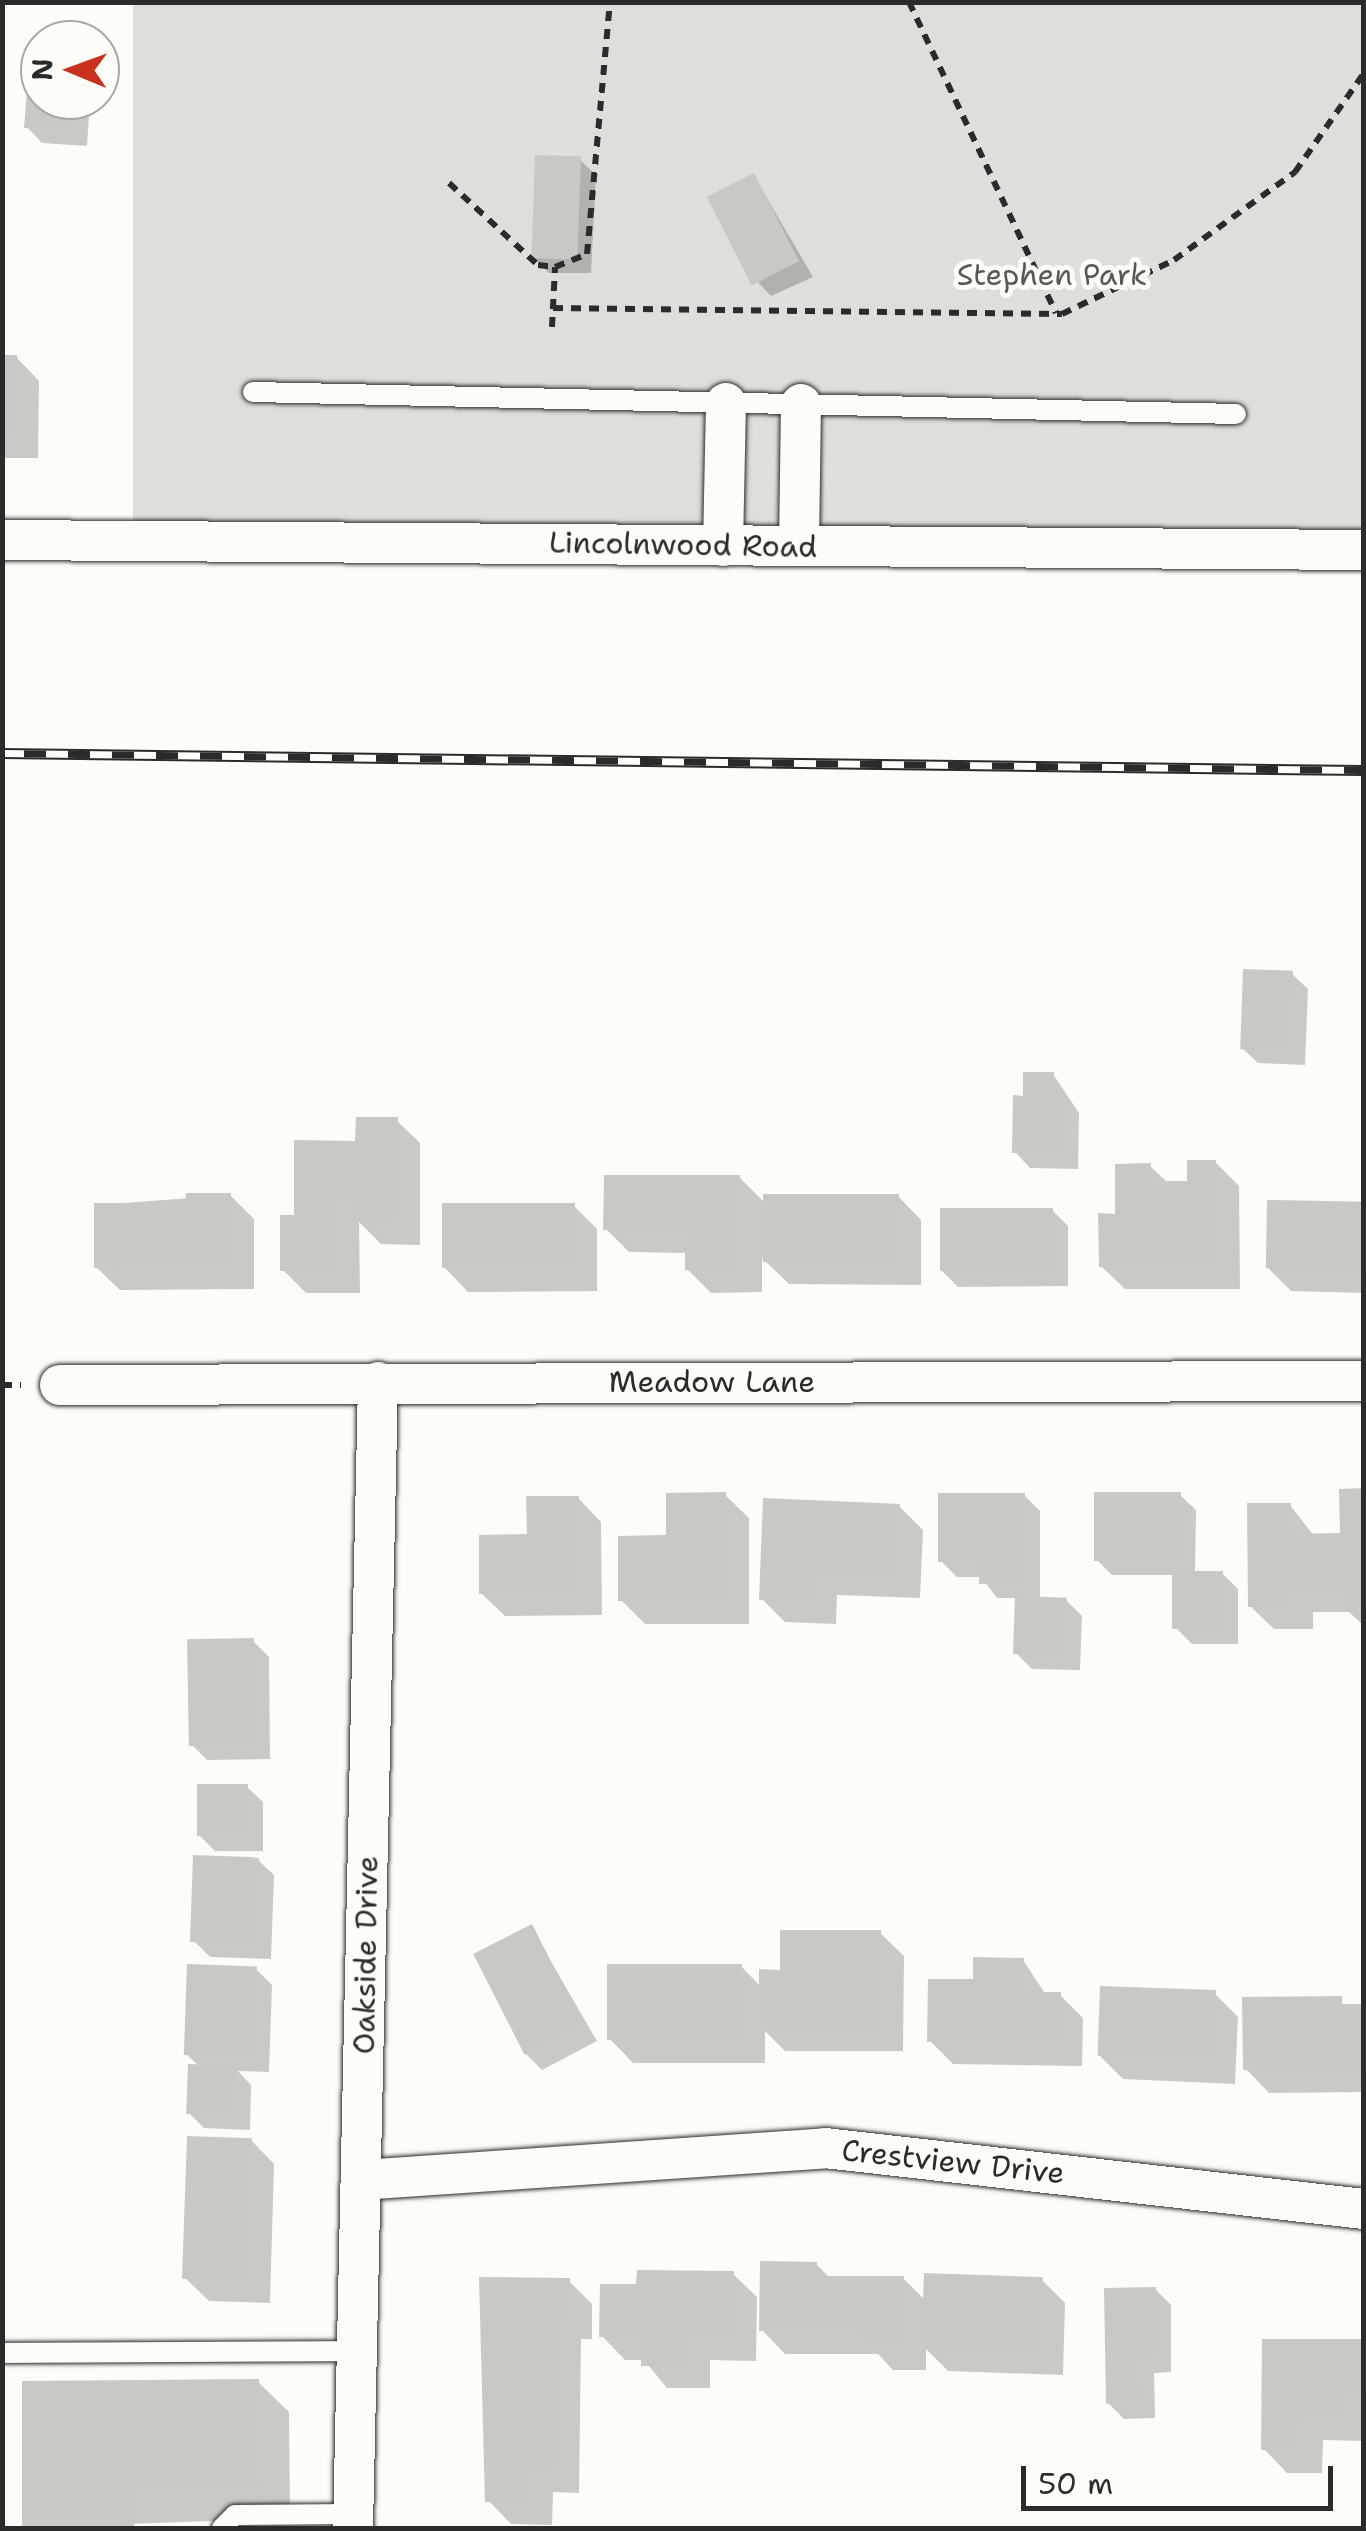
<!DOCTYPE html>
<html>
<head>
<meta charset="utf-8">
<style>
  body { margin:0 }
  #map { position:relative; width:1366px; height:2531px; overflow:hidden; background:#fdfcf7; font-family:"Shantell Sans",sans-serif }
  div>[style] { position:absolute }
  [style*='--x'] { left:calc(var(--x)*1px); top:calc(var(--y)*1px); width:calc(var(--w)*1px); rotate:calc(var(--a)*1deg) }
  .green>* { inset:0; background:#dfdeda; transform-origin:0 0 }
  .shadow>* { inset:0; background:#0003 }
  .building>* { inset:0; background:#c9c8c4; transform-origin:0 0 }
  .path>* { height:6px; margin-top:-3px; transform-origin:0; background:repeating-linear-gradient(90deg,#2b2b2b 0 10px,transparent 0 18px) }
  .roads { filter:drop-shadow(0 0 2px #2b2b2b) drop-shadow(0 0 2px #2b2b2b) }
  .service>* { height:20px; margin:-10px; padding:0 10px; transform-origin:10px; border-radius:10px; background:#fdfcf7 }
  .minor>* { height:40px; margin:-20px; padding:0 20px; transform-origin:20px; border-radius:20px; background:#fdfcf7 }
  .rail>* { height:11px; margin-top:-5.5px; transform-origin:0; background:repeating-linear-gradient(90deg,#fdfcf7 0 22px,#2b2b2b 0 44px); box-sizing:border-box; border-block:2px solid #2b2b2b }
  span { translate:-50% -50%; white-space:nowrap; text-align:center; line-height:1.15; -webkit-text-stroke:10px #fdfcf7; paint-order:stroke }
  .park-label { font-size:30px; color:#585857 }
  .street-label { font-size:30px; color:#2b2b2b }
  .frame { position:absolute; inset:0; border:5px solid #2b2b2b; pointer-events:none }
  .north { position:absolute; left:20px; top:20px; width:100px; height:100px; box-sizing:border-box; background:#fdfcf7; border:2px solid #a9a8a5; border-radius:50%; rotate:271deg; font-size:28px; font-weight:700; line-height:40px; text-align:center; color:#2b2b2b }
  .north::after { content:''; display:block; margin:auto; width:35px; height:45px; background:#c8321e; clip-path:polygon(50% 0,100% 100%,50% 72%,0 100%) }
  .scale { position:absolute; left:1021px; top:2466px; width:312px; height:45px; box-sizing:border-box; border:5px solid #2b2b2b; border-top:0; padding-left:12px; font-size:30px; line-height:35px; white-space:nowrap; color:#2b2b2b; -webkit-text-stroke:8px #fdfcf7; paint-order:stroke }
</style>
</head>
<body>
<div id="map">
  <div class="green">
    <div style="left:133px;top:3px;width:1230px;height:537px"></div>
  </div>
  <div class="shadow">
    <div style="clip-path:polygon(40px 82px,40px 100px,90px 100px,87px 146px,42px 143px,27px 127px)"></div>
    <div style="clip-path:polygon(580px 160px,596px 175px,591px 273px,549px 273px,533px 257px)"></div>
    <div style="clip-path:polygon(754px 176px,813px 277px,771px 296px,756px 280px)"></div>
    <div style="clip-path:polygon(2px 357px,16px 357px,39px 381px,38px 458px,2px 458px)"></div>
    <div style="clip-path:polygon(1292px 974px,1308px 989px,1305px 1065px,1258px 1063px,1242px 1048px)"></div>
    <div style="clip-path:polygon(1053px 1074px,1079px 1113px,1078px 1169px,1030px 1168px,1015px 1152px)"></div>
    <div style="clip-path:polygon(396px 1120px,420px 1143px,420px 1245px,381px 1244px,359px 1222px,360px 1293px,306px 1293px,283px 1270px,296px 1217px,358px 1143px)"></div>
    <div style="clip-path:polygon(1215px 1162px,1239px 1186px,1240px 1289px,1125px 1289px,1101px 1266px,1117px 1216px,1150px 1166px,1168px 1183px,1190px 1183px)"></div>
    <div style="clip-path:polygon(739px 1177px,766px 1204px,898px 1196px,921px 1220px,921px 1285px,789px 1284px,762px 1258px,762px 1292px,711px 1293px,687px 1269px,687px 1253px,629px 1252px,606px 1229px)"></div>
    <div style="clip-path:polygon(230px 1195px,254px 1219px,254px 1289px,120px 1290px,96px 1267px,97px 1205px)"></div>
    <div style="clip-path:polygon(1364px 1204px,1364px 1293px,1291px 1291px,1267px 1267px)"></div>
    <div style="clip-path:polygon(574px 1206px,597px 1229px,597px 1291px,468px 1292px,445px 1268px)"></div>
    <div style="clip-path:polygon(1052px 1210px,1068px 1226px,1068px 1286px,958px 1287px,942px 1271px)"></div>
    <div style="clip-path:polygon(1364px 1491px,1364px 1626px,1349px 1612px,1313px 1612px,1313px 1629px,1274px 1629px,1250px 1606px,1290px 1505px,1314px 1536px,1343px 1536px)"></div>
    <div style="clip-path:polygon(725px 1495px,749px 1518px,749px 1624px,645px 1624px,621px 1600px,669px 1538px)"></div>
    <div style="clip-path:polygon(1024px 1495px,1040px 1511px,1040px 1600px,1066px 1600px,1082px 1616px,1080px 1670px,1032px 1669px,1016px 1653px,1017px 1598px,997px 1598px,981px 1577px,957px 1577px,941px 1561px)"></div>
    <div style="clip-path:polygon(1180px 1495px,1196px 1510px,1195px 1574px,1222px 1573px,1238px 1589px,1238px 1644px,1192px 1644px,1176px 1628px,1175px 1575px,1112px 1575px,1097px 1560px)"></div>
    <div style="clip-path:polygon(578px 1498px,601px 1522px,602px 1615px,505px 1616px,481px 1593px)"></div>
    <div style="clip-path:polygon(899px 1506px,923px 1530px,920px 1598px,837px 1595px,836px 1624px,785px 1622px,762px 1599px)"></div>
    <div style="clip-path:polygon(253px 1641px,269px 1657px,270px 1759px,207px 1760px,191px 1744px)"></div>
    <div style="clip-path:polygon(247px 1787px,263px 1802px,263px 1851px,215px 1851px,199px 1835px)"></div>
    <div style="clip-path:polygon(258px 1860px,274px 1875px,271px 1959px,210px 1957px,194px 1941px)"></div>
    <div style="clip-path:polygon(531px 1927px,597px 2041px,542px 2070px,526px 2054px)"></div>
    <div style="clip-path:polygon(880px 1933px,904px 1956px,903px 2051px,785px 2051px,765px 2031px,765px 2063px,633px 2063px,610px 2039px,741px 1966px,761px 1987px)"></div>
    <div style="clip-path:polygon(1023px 1960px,1046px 1995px,1060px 1995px,1083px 2018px,1082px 2066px,953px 2064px,930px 2041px,975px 1982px)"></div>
    <div style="clip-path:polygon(256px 1969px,272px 1985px,269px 2072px,238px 2071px,251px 2085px,250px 2130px,204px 2128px,189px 2113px,200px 2067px,186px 2054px)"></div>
    <div style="clip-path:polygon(1215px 1994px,1238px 2017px,1235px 2084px,1123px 2079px,1099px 2055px)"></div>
    <div style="clip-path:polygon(1364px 2005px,1364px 2092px,1269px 2093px,1246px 2069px)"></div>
    <div style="clip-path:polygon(251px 2140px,274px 2164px,270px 2303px,209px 2301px,185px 2278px)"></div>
    <div style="clip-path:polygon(816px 2264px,830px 2278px,903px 2278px,926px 2301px,1042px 2280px,1065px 2303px,1063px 2375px,948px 2371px,926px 2349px,926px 2370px,893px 2370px,878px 2354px,785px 2354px,762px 2330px)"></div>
    <div style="clip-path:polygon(733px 2274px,757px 2297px,756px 2361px,710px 2360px,710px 2388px,667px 2388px,644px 2360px,625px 2360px,602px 2336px,639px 2287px)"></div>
    <div style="clip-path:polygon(569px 2281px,592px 2304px,592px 2339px,581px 2339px,579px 2493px,553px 2492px,552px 2525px,511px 2524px,488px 2500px)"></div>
    <div style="clip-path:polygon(1155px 2289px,1171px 2305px,1171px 2372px,1154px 2373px,1155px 2418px,1124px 2419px,1108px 2403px)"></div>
    <div style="clip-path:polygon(1364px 2342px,1364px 2441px,1323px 2440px,1322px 2473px,1287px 2473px,1264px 2449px)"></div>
    <div style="clip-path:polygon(258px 2382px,289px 2412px,290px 2518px,25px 2528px,24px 2383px)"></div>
  </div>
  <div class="building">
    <div style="clip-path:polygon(28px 79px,40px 79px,40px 100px,74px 100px,72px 131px,24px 128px)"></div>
    <div style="left:535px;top:155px;width:46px;height:103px;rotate:2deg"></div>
    <div style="left:754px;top:173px;width:99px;height:53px;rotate:63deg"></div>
    <div style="left:2px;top:355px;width:15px;height:80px"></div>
    <div style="left:1243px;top:969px;width:50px;height:80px;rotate:2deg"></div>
    <div style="clip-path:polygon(1023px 1072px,1054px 1072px,1054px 1095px,1064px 1095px,1064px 1154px,1012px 1153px,1013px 1095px,1023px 1096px)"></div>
    <div style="clip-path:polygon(356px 1117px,398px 1117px,397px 1222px,355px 1222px,355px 1203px,337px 1202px,337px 1271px,280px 1271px,280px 1215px,294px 1215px,294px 1140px,355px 1141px)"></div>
    <div style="clip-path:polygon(1187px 1160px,1216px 1160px,1217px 1266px,1099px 1267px,1098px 1213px,1115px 1214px,1115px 1164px,1151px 1163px,1151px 1181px,1187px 1181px)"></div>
    <div style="clip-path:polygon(604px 1175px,740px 1175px,740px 1270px,685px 1270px,685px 1230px,603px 1230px)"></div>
    <div style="clip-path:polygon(186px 1193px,231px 1193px,232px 1267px,94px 1268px,94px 1203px,185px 1203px)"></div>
    <div style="left:763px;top:1194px;width:136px;height:68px"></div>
    <div style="left:1267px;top:1200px;width:97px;height:68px;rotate:1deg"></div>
    <div style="left:575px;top:1203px;width:65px;height:133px;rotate:90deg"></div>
    <div style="left:1053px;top:1208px;width:63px;height:113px;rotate:90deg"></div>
    <div style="clip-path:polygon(1364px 1488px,1364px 1606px,1340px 1606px,1340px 1589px,1290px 1590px,1291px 1607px,1248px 1607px,1247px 1503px,1291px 1503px,1291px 1534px,1340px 1533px,1339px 1489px)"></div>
    <div style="clip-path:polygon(726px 1492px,726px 1601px,618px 1601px,618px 1536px,666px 1535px,666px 1493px)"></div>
    <div style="left:1094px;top:1492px;width:87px;height:69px"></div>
    <div style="clip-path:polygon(938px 1493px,1025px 1493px,1025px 1583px,979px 1584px,979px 1562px,938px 1562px)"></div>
    <div style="clip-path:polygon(526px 1496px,579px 1496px,579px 1593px,479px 1594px,479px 1535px,527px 1534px)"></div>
    <div style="clip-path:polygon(763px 1498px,900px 1504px,898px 1576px,814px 1572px,813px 1602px,759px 1600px)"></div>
    <div style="left:1172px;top:1571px;width:51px;height:58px"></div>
    <div style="left:1015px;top:1596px;width:52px;height:58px;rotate:2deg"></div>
    <div style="left:254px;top:1638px;width:107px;height:67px;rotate:89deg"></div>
    <div style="left:197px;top:1784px;width:51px;height:52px"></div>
    <div style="left:193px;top:1855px;width:66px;height:87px;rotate:2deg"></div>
    <div style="left:532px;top:1924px;width:113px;height:66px;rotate:63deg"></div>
    <div style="clip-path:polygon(780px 1930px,881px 1930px,881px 2029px,759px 2029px,759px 1969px,780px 1970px)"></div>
    <div style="clip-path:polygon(973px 1957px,1024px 1958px,1023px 1992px,1061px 1992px,1060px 2043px,927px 2042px,928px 1979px,973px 1979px)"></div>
    <div style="left:187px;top:1964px;width:70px;height:91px;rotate:2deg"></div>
    <div style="left:607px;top:1964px;width:135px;height:76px"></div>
    <div style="left:1100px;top:1986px;width:116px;height:70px;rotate:2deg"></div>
    <div style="clip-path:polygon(1342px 1996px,1342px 2004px,1364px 2004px,1364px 2069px,1243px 2070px,1242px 1997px)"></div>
    <div style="left:188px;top:2064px;width:48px;height:50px;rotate:2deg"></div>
    <div style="left:187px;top:2136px;width:65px;height:143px;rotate:2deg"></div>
    <div style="clip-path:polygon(760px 2261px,817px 2262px,817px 2276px,904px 2276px,903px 2347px,867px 2347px,867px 2332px,759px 2331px)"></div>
    <div style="clip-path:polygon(637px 2270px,734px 2271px,734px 2339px,688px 2338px,687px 2366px,641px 2366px,641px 2337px,599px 2337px,600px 2284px,636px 2284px)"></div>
    <div style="left:924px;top:2273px;width:119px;height:76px;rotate:2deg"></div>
    <div style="clip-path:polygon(479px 2277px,570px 2278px,569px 2317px,558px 2317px,556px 2470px,530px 2470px,530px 2502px,485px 2502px)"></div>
    <div style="clip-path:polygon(1156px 2287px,1157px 2357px,1139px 2358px,1141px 2404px,1106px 2404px,1104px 2288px)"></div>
    <div style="clip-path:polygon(1262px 2339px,1364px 2339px,1364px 2391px,1344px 2392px,1343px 2418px,1300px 2418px,1300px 2451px,1261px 2450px)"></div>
    <div style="clip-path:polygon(259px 2379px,260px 2488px,134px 2489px,134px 2528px,22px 2528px,22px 2381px)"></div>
  </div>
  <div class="path">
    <div style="--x:909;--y:2;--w:344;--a:64.7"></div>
    <div style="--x:449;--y:183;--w:121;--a:42.7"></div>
    <div style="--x:538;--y:265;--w:17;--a:7"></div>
    <div style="--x:553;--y:308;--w:509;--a:0.68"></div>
    <div style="--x:1062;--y:314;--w:124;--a:-25.7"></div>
    <div style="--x:1174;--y:260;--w:150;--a:-36"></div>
    <div style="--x:1295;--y:172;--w:121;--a:-55.1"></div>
    <div style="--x:552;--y:327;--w:60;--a:-87.1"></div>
    <div style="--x:555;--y:267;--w:35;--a:-22"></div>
    <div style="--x:587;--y:254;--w:253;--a:-84.8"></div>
    <div style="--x:2;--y:1385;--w:19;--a:0"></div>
  </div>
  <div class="roads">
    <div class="service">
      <div style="--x:253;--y:392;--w:983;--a:1.28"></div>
      <div style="--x:2;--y:2353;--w:355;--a:-0.3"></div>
      <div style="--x:222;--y:2528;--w:18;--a:-45"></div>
      <div style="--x:235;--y:2515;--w:118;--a:-0.5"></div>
    </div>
    <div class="minor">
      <div style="--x:2;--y:540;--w:1362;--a:0.42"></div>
      <div style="--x:723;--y:546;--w:143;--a:-88.8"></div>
      <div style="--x:799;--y:546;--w:142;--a:-89.2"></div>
      <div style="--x:60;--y:1385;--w:1304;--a:-0.18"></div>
      <div style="--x:361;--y:2180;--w:465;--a:-3.9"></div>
      <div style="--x:825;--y:2148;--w:542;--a:6.46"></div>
      <div style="--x:353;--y:2528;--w:1146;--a:-88.75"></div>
    </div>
  </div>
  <div class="rail">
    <div style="--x:2;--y:753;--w:1362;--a:0.72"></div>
  </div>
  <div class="park-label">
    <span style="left:1052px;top:275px">Stephen Park</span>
  </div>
  <div class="street-label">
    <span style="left:683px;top:545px;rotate:1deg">Lincolnwood Road</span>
    <span style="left:712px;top:1382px">Meadow Lane</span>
    <span style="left:366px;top:1955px;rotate:-89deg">Oakside Drive</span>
    <span style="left:953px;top:2162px;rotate:6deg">Crestview Drive</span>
  </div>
  <div class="frame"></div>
  <div class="north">N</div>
  <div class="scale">50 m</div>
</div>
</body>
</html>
